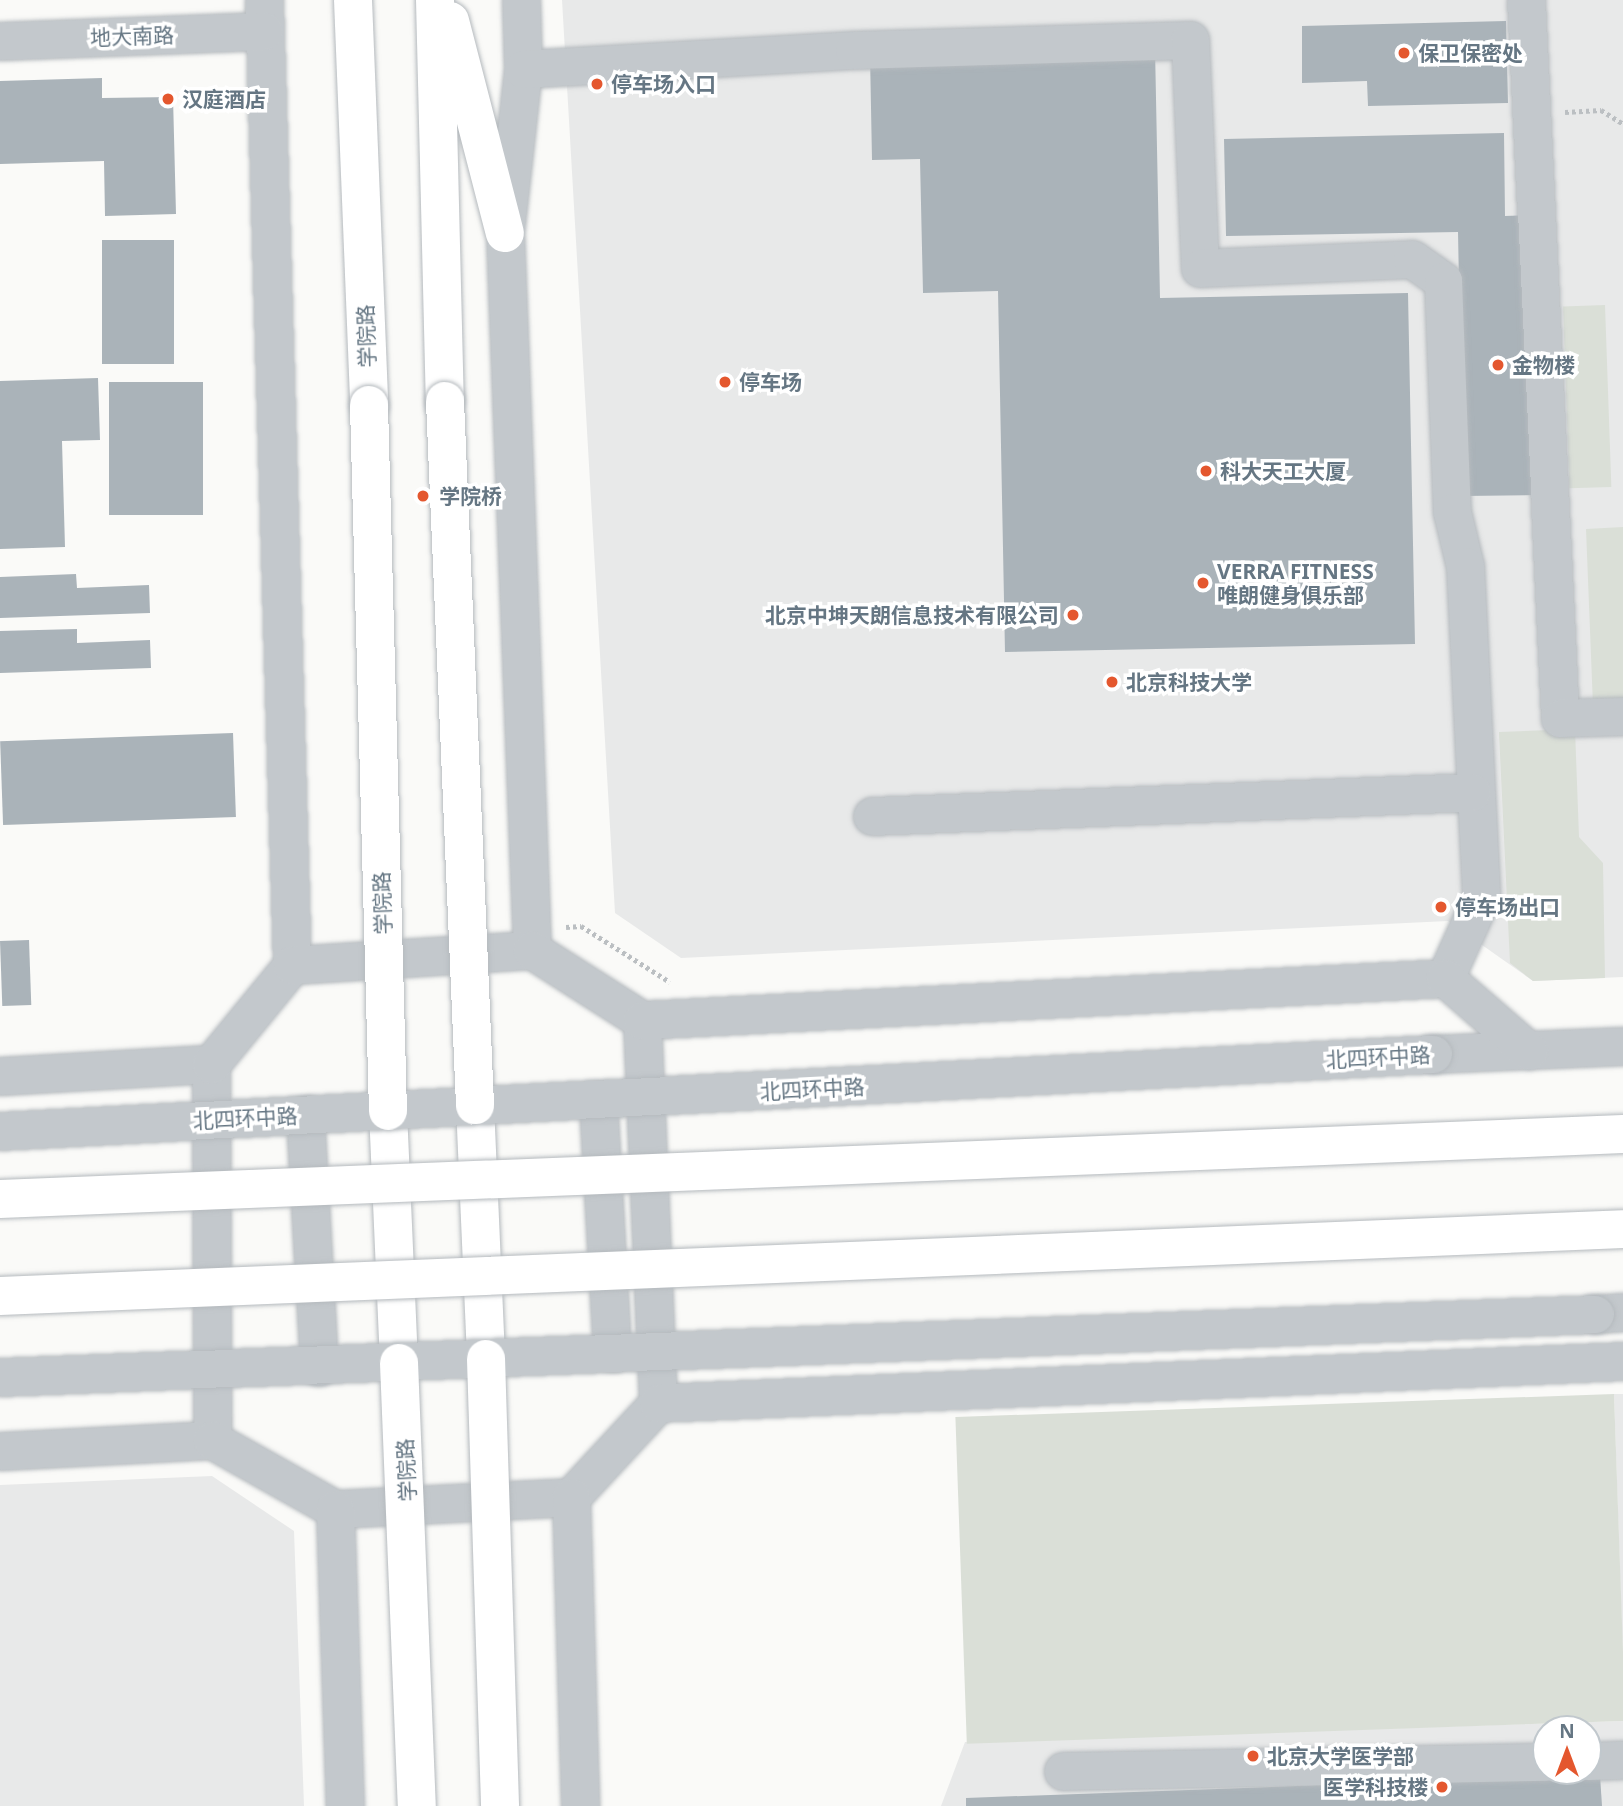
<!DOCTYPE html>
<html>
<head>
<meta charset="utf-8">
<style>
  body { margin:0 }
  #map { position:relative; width:1623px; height:1806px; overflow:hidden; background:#fafaf8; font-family:"Noto Sans","Noto Sans SC",sans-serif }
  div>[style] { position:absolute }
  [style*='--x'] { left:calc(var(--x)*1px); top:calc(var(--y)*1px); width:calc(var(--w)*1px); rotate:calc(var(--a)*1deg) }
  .built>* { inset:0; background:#e8e9e9 }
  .green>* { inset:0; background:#dadfd7; transform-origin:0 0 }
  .building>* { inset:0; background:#aab3b9; transform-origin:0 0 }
  .path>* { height:4.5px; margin-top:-2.25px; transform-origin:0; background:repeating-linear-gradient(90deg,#bbbfc2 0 3.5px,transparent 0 7px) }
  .roads { filter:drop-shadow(0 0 2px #b5babe) drop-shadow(0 0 2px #b5babe) }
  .minor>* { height:37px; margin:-18.5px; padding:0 18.5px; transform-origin:18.5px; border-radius:18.5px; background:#c3c8cc }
  .major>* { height:38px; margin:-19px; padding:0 19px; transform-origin:19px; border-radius:19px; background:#fff }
  .bridges { filter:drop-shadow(0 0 2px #b5babe) drop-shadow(0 0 2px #b5babe) }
  .minor-bridge>* { height:37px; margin:-18.5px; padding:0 18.5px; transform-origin:18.5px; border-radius:18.5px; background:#c3c8cc }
  .major-bridge>* { height:38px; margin:-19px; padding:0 19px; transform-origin:19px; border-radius:19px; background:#fff }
  .highway-bridge>* { height:38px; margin:-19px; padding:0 19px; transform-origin:19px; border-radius:19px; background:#fff }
  .dots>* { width:19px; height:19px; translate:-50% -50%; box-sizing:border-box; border:4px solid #fff; border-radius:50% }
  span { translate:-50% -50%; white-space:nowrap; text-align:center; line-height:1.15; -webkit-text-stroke:7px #fff; paint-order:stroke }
  .street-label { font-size:21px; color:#657683 }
  .poi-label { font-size:21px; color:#657683; font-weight:700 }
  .left { translate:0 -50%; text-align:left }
  .right { translate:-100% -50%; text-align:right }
  .north { position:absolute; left:1532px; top:1715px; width:70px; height:70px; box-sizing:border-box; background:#fff; border:2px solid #c1c8cd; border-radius:50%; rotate:0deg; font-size:19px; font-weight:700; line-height:28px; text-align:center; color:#657683 }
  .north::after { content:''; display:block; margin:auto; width:24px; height:32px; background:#e4572e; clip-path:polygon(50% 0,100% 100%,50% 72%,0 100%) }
</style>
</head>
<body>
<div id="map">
  <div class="built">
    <div style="clip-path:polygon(562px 0,1623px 0,1623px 977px,1533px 981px,1448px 921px,681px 958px,615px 913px)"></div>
    <div style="clip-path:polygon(1614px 1394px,1623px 1394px,1623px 1666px)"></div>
    <div style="clip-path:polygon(212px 1476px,294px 1531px,304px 1806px,0 1806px,0 1485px)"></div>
    <div style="clip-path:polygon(evenodd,1623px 1721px,1623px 1806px,941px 1806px,965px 1742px,1623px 1721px,1546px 1729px,1588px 1729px,1588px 1771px,1546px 1771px,1546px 1729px)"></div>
  </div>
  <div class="green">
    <div style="left:1605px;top:305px;width:182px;height:42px;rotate:88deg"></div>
    <div style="clip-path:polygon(1623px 527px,1623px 705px,1593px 706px,1586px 529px)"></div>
    <div style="clip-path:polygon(1575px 729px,1579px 837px,1603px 863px,1605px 978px,1533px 981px,1510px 963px,1499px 732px)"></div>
    <div style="left:1614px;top:1394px;width:327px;height:659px;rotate:88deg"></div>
  </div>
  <div class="building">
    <div style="clip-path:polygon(1506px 21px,1508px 103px,1368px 106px,1367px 81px,1302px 83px,1302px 26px)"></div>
    <div style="clip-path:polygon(1155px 48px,1160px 298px,1408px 293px,1415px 644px,1005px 652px,998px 291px,923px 293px,920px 159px,872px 160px,870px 55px)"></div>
    <div style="clip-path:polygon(102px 78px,102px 98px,173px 97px,176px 214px,105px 216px,104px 161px,0 164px,0 81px)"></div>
    <div style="clip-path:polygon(1504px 133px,1505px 216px,1532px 215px,1537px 495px,1463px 496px,1458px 232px,1226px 236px,1224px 139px)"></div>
    <div style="left:174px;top:240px;width:124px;height:72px;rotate:90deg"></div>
    <div style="clip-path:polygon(98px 378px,100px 440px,62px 441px,65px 547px,0 549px,0 381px)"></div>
    <div style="left:203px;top:382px;width:133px;height:94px;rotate:90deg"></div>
    <div style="clip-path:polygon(76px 574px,77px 588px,149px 585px,150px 613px,0 618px,0 577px)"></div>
    <div style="clip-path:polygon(77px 629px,77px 643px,150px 640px,151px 668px,0 673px,0 631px)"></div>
    <div style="left:233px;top:733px;width:84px;height:233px;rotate:88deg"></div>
    <div style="left:29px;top:940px;width:65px;height:29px;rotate:88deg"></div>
    <div style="clip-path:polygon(1600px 1775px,1602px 1806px,966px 1806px,966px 1798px)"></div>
  </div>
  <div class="path">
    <div style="--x:1565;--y:112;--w:36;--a:-3"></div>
    <div style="--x:1601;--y:110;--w:26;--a:32"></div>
    <div style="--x:566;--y:927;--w:15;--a:-4"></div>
    <div style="--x:581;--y:926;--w:105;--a:32.2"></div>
  </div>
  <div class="roads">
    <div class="minor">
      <div style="--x:264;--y:0;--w:965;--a:88.34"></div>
      <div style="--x:521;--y:0;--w:69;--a:88.3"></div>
      <div style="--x:523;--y:69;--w:165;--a:96.3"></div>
      <div style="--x:505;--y:233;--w:718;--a:87.84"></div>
      <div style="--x:1526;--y:0;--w:719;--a:87.29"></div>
      <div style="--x:1560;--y:718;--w:63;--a:-1.8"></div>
      <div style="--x:0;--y:41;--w:264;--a:-2.2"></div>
      <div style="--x:523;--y:69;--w:332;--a:-3.3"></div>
      <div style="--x:854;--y:50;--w:336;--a:-1.7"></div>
      <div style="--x:1190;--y:40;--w:228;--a:87.5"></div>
      <div style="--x:1200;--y:268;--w:212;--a:-2.4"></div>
      <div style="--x:1412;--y:259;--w:38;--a:35"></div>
      <div style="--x:1443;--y:281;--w:231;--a:87.8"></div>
      <div style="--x:1452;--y:512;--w:56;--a:76.5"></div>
      <div style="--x:1465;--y:566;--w:332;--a:87.2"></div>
      <div style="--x:1481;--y:898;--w:88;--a:114.2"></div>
      <div style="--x:872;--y:816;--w:600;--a:-2.29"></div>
      <div style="--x:642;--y:1020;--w:383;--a:87.6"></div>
      <div style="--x:1433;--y:1054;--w:190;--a:-2.4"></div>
      <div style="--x:211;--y:1064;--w:376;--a:89.8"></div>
      <div style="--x:0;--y:1076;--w:211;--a:-3.3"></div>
      <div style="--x:211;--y:1064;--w:128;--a:-50.7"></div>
      <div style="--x:292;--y:965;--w:240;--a:-3.6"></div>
      <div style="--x:532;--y:950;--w:130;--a:32.5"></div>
      <div style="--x:642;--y:1020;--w:804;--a:-2.99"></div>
      <div style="--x:1445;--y:978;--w:111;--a:41"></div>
      <div style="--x:598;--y:1101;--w:251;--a:86.8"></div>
      <div style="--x:305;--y:1115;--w:252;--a:86.8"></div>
      <div style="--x:1595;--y:1314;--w:28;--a:-4"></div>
      <div style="--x:0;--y:1451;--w:212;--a:-3"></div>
      <div style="--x:212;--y:1440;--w:141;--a:29.3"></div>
      <div style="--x:335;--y:1509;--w:236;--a:-2.9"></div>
      <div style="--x:571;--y:1497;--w:128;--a:-47.2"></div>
      <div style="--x:658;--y:1403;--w:966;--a:-2.49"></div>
      <div style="--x:571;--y:1497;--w:309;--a:88.3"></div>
      <div style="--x:335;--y:1509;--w:297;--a:88.1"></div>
      <div style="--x:1588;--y:1761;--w:35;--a:-2"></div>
      <div style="--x:1063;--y:1771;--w:483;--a:-1.1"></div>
    </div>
    <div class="major">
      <div style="--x:353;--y:0;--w:405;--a:87.7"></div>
      <div style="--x:435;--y:0;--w:401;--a:88.6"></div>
      <div style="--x:450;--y:21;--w:219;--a:75.5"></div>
      <div style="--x:475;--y:1105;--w:254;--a:87.5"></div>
      <div style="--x:388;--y:1111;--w:252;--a:87.5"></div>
    </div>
  </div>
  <div class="bridges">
    <div class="minor-bridge">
      <div style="--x:0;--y:1131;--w:1435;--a:-3.08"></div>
      <div style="--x:0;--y:1377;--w:1596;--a:-2.26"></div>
    </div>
    <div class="major-bridge">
      <div style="--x:445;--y:401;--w:705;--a:87.56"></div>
      <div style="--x:369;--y:405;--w:706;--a:88.46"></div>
    </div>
    <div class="highway-bridge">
      <div style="--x:0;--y:1199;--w:1624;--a:-2.29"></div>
      <div style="--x:0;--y:1296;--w:1624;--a:-2.36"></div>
      <div style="--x:486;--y:1359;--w:447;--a:88.2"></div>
      <div style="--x:399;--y:1363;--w:443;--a:87.7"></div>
    </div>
  </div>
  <div class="dots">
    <div style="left:1404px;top:53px;background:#e4572e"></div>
    <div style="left:597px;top:84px;background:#e4572e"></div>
    <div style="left:168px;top:99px;background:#e4572e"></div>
    <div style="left:1498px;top:365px;background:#e4572e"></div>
    <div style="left:725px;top:382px;background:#e4572e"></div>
    <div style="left:1206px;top:471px;background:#e4572e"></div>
    <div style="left:423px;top:496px;background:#e4572e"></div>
    <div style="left:1203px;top:583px;background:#e4572e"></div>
    <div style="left:1073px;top:615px;background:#e4572e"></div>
    <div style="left:1112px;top:682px;background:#e4572e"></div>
    <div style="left:1441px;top:907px;background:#e4572e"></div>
    <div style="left:1253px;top:1756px;background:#e4572e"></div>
    <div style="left:1442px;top:1787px;background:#e4572e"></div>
  </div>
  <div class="street-label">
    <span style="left:132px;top:36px;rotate:-2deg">地大南路</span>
    <span style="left:366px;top:336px;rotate:-92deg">学院路</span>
    <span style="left:382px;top:903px;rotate:-92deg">学院路</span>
    <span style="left:1378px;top:1057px;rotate:-3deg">北四环中路</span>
    <span style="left:812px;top:1089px;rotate:-3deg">北四环中路</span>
    <span style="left:245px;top:1118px;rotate:-3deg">北四环中路</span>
    <span style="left:406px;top:1470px;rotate:-93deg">学院路</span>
  </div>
  <div class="poi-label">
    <span class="left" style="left:1418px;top:53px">保卫保密处</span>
    <span class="left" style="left:611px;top:84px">停车场入口</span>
    <span class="left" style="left:182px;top:99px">汉庭酒店</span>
    <span class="left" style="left:1512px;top:365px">金物楼</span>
    <span class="left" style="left:739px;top:382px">停车场</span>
    <span class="left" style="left:1220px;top:471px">科大天工大厦</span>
    <span class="left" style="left:439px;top:496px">学院桥</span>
    <span class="left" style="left:1217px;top:583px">VERRA FITNESS<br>唯朗健身俱乐部</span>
    <span class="right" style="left:1059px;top:615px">北京中坤天朗信息技术有限公司</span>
    <span class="left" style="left:1126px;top:682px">北京科技大学</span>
    <span class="left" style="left:1455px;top:907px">停车场出口</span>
    <span class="left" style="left:1267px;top:1756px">北京大学医学部</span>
    <span class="right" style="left:1428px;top:1787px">医学科技楼</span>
  </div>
  <div class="north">N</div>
</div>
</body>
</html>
